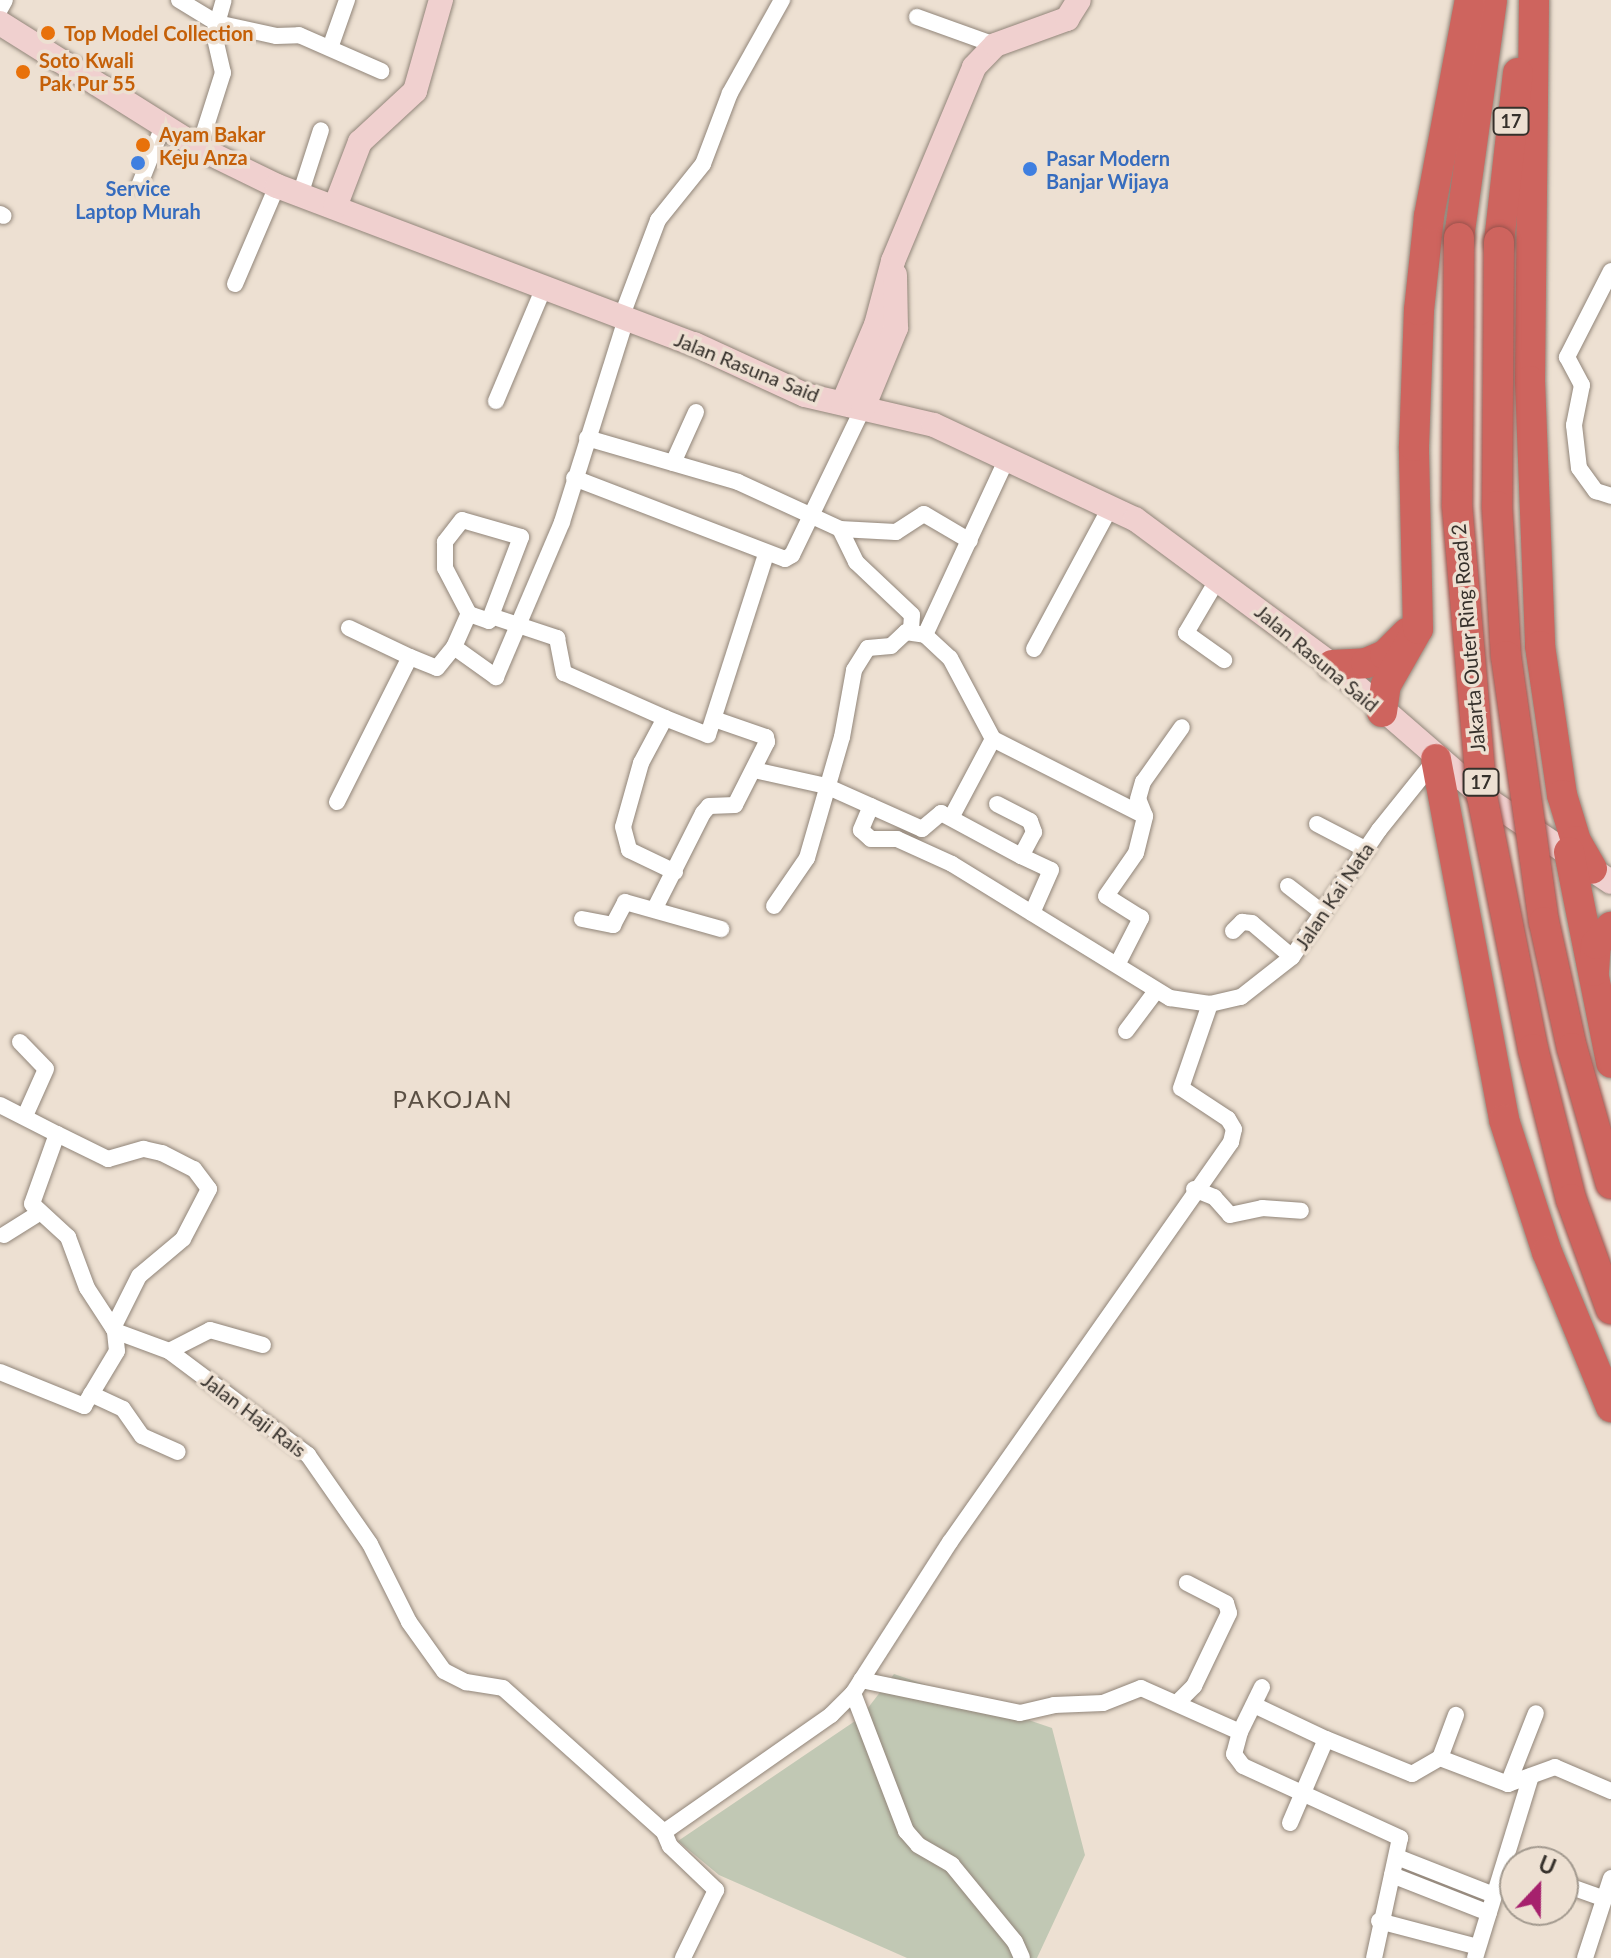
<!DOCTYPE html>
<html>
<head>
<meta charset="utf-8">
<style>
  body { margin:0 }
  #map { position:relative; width:1611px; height:1958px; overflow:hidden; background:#ede0d2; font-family:Lato,sans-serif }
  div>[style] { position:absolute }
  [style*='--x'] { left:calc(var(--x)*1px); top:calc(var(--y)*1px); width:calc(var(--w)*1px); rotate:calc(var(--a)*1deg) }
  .green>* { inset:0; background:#c1c8b4 }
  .roads { filter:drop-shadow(0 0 2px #918579) drop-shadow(0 0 2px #918579) }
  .street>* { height:16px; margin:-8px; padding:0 8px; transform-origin:8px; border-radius:8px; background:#fff }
  .secondary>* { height:24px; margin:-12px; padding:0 12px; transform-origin:12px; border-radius:12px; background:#f0d0cf }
  .highway>* { height:30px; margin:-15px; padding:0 15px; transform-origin:15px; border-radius:15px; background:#ce645e }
  .bridges { filter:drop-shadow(0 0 2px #98524c) drop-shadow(0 0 2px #98524c) }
  .highway-bridge>* { height:30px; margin:-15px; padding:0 15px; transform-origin:15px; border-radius:15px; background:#ce645e }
  .dots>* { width:22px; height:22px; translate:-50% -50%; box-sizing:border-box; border:4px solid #ede0d2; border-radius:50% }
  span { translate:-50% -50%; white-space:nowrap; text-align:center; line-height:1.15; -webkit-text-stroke:7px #ede0d2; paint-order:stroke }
  .shield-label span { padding:2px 6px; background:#ede0d2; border:2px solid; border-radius:6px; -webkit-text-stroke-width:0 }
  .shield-label { font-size:18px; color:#35302b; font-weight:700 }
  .food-label { font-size:20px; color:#c56008; font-weight:700 }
  .left { translate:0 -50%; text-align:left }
  .shop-label { font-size:20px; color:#366cbe; font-weight:700 }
  .street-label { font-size:20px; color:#35302b }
  .quarter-label { font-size:24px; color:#5b5044; letter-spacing:2px }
  .north { position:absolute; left:1499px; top:1846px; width:80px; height:80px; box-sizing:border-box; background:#ede0d2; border:2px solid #a39a8f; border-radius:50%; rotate:22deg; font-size:22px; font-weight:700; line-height:32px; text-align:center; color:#35302b }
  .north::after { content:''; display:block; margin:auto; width:28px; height:36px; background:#a6216d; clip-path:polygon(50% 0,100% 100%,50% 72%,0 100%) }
</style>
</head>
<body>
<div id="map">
  <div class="green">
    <div style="clip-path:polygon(894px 1674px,1052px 1728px,1085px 1855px,1037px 1958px,907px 1958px,719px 1875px,678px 1841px,861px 1717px)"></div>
  </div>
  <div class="roads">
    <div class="street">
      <div style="--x:179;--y:0;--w:44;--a:31.2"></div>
      <div style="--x:217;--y:23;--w:60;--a:12.4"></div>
      <div style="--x:276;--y:36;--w:23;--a:-2"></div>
      <div style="--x:299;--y:35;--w:90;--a:23.7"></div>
      <div style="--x:0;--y:9;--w:10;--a:-61"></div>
      <div style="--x:917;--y:17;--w:83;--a:19.7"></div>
      <div style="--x:330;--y:48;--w:51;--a:-70.5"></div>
      <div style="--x:199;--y:148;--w:79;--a:-72.3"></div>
      <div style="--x:223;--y:73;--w:40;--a:-103"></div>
      <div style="--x:214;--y:34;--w:35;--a:-74"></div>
      <div style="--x:139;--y:186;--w:65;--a:-68.2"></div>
      <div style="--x:300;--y:195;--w:68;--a:-72.1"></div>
      <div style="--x:0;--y:214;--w:4;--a:27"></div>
      <div style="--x:1611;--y:271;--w:97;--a:117.1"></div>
      <div style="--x:1567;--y:357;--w:32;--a:62"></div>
      <div style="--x:1582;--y:385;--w:41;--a:101.3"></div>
      <div style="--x:1574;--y:425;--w:43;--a:83.4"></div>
      <div style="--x:1579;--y:468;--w:29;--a:54"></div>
      <div style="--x:1596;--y:491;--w:16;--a:18"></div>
      <div style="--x:235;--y:284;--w:107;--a:-66.8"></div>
      <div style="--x:621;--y:318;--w:105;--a:-69.3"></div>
      <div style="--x:658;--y:220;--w:72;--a:-51.2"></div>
      <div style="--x:703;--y:164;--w:76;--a:-69.2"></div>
      <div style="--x:730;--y:93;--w:107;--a:-60.8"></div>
      <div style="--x:496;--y:401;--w:121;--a:-67.1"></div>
      <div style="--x:587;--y:438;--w:157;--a:16.2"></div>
      <div style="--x:738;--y:482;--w:112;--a:24.7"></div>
      <div style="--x:840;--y:529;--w:56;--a:3.1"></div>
      <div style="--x:896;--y:532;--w:33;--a:-33"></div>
      <div style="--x:924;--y:514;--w:53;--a:30.4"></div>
      <div style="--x:673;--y:463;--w:56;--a:-65.7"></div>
      <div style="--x:574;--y:478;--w:226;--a:21"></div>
      <div style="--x:785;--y:559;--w:8;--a:-30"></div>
      <div style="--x:792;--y:555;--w:163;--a:-64.2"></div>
      <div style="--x:840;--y:529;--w:37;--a:64"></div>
      <div style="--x:856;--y:562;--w:77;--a:43.4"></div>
      <div style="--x:912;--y:615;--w:16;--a:94"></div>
      <div style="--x:1219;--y:577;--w:65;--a:120.5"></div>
      <div style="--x:1186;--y:633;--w:47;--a:35.4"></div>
      <div style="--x:491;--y:616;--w:70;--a:18.4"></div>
      <div style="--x:557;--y:638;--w:36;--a:79"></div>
      <div style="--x:564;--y:673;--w:111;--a:24"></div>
      <div style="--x:665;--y:718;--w:51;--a:118.1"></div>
      <div style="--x:641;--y:763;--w:66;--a:105.7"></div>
      <div style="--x:623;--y:827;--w:24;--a:75"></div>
      <div style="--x:629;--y:850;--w:51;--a:25.6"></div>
      <div style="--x:349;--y:628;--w:68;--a:25.4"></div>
      <div style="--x:925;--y:635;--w:195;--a:-65.1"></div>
      <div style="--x:454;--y:647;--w:36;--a:-66"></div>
      <div style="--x:469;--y:614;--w:21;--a:19"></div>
      <div style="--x:489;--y:621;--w:90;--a:-69.1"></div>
      <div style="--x:521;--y:537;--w:61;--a:-163.9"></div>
      <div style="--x:462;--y:520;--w:28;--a:128"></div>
      <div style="--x:445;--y:542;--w:26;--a:90"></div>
      <div style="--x:445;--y:568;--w:52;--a:62.4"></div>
      <div style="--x:1034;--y:649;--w:162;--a:-61.7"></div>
      <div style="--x:665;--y:718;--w:46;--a:21.6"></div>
      <div style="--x:708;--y:735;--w:190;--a:-72.2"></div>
      <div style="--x:754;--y:770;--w:74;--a:12.5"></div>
      <div style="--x:826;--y:786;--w:105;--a:24.1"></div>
      <div style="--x:922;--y:829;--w:25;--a:-40"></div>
      <div style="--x:941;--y:813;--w:91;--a:28.3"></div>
      <div style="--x:337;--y:802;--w:162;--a:-63.3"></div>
      <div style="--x:410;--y:657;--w:29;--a:22"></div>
      <div style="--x:437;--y:668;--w:27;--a:-51"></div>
      <div style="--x:454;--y:647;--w:52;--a:35.5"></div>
      <div style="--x:496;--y:677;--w:168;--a:-66.9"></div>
      <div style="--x:562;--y:522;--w:213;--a:-72.5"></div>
      <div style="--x:997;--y:804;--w:37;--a:27"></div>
      <div style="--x:1030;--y:821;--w:12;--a:70"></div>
      <div style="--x:1034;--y:832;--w:27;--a:118"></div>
      <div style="--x:1021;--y:856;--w:33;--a:25"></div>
      <div style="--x:1051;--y:870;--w:47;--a:113.8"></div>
      <div style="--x:871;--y:806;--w:26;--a:113"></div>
      <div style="--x:861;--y:830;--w:13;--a:42"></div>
      <div style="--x:871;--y:839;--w:26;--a:0"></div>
      <div style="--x:897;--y:839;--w:60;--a:24.4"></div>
      <div style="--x:952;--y:864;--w:256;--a:31.6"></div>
      <div style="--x:1170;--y:998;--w:40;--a:8.5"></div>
      <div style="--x:1210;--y:1004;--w:32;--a:-13"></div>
      <div style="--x:1241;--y:997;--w:65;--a:-38.1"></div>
      <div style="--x:1292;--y:957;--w:154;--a:-55.6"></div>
      <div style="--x:1379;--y:830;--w:91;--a:-51.2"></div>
      <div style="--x:952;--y:816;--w:87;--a:-62"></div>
      <div style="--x:1317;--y:824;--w:56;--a:27.5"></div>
      <div style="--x:1288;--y:886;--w:44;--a:37.6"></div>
      <div style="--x:774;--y:906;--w:58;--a:-55.5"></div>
      <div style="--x:807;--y:858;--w:126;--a:-73.9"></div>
      <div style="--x:842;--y:737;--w:68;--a:-79.8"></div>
      <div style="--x:854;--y:670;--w:26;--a:-58"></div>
      <div style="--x:868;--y:648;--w:23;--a:-5"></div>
      <div style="--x:891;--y:646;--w:21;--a:-43"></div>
      <div style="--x:906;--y:632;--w:19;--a:9"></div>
      <div style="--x:925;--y:635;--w:34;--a:43"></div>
      <div style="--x:950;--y:658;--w:92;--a:62"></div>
      <div style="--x:993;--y:739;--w:170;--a:26.9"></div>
      <div style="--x:655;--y:908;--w:106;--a:-63.2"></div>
      <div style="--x:703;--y:813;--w:9;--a:-49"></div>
      <div style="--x:709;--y:806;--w:26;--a:-2"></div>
      <div style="--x:735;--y:805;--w:71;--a:-63.1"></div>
      <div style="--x:767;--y:742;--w:5;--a:-101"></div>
      <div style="--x:766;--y:737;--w:55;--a:-160.9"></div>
      <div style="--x:582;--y:919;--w:32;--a:11"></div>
      <div style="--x:613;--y:925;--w:26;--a:-62"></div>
      <div style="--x:625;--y:902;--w:100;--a:15.7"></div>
      <div style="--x:1233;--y:931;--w:13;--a:-45"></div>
      <div style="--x:1242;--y:922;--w:10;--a:6"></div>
      <div style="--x:1252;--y:923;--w:52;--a:40.4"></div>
      <div style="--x:1118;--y:963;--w:51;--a:-62.9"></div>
      <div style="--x:1141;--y:918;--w:41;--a:-147.8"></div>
      <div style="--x:1106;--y:896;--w:52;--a:-55.1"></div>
      <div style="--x:1136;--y:853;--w:38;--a:-76"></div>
      <div style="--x:1145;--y:816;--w:18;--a:-112"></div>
      <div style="--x:1138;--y:799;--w:18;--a:-74"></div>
      <div style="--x:1143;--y:782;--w:67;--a:-54.7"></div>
      <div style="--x:1126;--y:1031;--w:50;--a:-53.1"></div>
      <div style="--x:20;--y:1042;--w:37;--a:46"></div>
      <div style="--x:46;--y:1069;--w:51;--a:114.1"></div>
      <div style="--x:0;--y:1105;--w:64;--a:27"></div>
      <div style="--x:57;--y:1134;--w:74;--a:109.7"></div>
      <div style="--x:32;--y:1204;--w:49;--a:42.5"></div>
      <div style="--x:68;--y:1237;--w:54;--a:69.6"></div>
      <div style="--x:87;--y:1288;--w:51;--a:56.9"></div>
      <div style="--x:115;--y:1331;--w:58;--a:20.3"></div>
      <div style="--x:169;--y:1351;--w:174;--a:36.8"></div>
      <div style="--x:308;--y:1455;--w:108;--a:55.1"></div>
      <div style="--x:370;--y:1544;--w:87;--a:63.4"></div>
      <div style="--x:409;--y:1622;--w:60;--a:54.5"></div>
      <div style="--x:444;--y:1671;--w:25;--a:27"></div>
      <div style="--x:466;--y:1682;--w:37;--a:9"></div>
      <div style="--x:503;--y:1688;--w:216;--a:41.8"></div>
      <div style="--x:664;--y:1832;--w:15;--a:67"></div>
      <div style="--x:670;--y:1846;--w:64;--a:43.7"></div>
      <div style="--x:716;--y:1890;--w:76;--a:115.9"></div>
      <div style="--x:57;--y:1134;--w:57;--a:26.1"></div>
      <div style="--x:108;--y:1159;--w:37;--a:-16"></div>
      <div style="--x:144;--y:1149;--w:18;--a:13"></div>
      <div style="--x:162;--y:1153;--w:36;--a:27"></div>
      <div style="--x:194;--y:1169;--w:25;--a:53"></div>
      <div style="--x:209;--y:1189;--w:56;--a:117.5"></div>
      <div style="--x:183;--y:1239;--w:57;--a:139.9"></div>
      <div style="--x:139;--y:1276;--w:58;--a:116.6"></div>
      <div style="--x:1194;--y:1189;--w:22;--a:22"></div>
      <div style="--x:1214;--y:1197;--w:24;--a:48"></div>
      <div style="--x:1230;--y:1215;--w:33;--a:-12"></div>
      <div style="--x:1262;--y:1208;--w:39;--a:4"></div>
      <div style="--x:4;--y:1235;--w:41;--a:-32.2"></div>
      <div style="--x:169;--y:1351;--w:46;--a:-27.1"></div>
      <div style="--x:210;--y:1330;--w:55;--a:15.8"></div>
      <div style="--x:0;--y:1372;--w:91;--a:22"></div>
      <div style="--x:84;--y:1406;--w:64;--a:-59"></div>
      <div style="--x:117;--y:1351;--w:20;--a:-96"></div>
      <div style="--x:91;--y:1394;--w:35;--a:25"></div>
      <div style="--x:123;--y:1409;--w:33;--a:55"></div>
      <div style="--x:142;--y:1436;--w:39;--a:24"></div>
      <div style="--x:861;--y:1680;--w:162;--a:11.7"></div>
      <div style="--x:1020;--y:1713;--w:35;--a:-13"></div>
      <div style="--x:1054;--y:1705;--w:49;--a:-2.3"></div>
      <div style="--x:1103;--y:1703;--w:41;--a:-21.5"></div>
      <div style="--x:1141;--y:1688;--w:108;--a:24"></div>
      <div style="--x:1240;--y:1732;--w:23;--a:105"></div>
      <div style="--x:1234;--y:1754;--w:15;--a:53"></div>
      <div style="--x:1243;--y:1766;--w:173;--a:24.6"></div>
      <div style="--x:1400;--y:1838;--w:123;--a:102.2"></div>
      <div style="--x:853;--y:1693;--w:148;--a:69"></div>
      <div style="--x:906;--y:1831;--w:18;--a:49"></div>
      <div style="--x:918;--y:1845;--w:39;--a:30"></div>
      <div style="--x:952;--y:1865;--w:99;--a:50.7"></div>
      <div style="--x:1015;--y:1942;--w:17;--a:66"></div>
      <div style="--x:1178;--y:1702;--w:23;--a:-45"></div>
      <div style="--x:1194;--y:1686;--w:81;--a:-64.4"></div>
      <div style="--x:1229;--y:1613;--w:10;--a:-107"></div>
      <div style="--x:1226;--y:1603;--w:44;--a:-152.9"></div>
      <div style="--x:1254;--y:1705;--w:80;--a:25.3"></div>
      <div style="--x:1240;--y:1732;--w:50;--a:-63.9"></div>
      <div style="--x:1440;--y:1758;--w:73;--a:20.9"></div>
      <div style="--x:1508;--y:1784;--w:50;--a:-19.9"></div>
      <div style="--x:1555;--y:1767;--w:61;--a:23.2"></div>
      <div style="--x:1508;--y:1784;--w:76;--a:-68.5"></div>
      <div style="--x:1290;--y:1823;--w:91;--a:-66.8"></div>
      <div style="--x:1326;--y:1739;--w:93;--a:22.1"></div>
      <div style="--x:1412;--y:1774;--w:32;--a:-30"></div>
      <div style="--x:1440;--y:1758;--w:46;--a:-69.6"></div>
      <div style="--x:664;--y:1832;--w:204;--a:-35"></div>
      <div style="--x:831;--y:1715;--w:31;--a:-45"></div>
      <div style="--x:853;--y:1693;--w:179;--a:-57.3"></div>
      <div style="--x:950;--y:1542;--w:489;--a:-54.9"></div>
      <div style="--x:1231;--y:1142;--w:13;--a:-77"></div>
      <div style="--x:1234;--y:1129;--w:12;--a:-121"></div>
      <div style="--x:1228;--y:1119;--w:56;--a:-146.6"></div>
      <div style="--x:1181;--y:1088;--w:89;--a:-71"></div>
      <div style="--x:1397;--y:1857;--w:104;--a:21.4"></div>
      <div style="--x:1392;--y:1875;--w:104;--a:21.4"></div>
      <div style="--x:1563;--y:1884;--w:41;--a:19.7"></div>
      <div style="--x:1379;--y:1921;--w:102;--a:14.7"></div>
      <div style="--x:1475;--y:1958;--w:190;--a:-72.9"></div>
      <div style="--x:1585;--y:1958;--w:84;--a:-72"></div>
    </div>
    <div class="secondary">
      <div style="--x:0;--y:23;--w:235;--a:32.1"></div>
      <div style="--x:199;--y:148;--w:87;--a:26"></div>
      <div style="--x:277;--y:186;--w:446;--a:20.8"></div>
      <div style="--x:694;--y:344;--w:122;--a:24.7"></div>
      <div style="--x:805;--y:395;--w:132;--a:13.1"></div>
      <div style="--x:934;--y:425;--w:222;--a:25.1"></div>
      <div style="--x:1135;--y:519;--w:245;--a:36.5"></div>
      <div style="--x:1332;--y:665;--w:203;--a:41"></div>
      <div style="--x:1485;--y:798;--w:151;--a:33.7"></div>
      <div style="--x:335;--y:207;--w:70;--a:-69"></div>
      <div style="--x:360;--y:142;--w:75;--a:-42.8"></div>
      <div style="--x:415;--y:91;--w:95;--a:-74.1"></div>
      <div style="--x:843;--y:403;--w:85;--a:-67.1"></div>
      <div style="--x:876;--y:325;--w:66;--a:-75.1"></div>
      <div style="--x:893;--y:261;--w:210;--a:-67.3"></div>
      <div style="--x:974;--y:67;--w:30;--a:-46"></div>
      <div style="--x:995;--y:45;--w:77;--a:-19.9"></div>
      <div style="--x:1067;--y:19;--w:22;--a:-58"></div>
      <div style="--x:863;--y:408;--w:87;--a:-67.6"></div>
      <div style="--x:896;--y:328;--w:53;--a:-91.1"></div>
    </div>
    <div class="highway">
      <div style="--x:1534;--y:0;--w:381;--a:90.6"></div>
      <div style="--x:1530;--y:381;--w:265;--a:87.8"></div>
      <div style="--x:1540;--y:646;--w:151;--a:81.6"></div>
      <div style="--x:1562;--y:795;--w:48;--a:73.1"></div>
      <div style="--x:1576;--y:841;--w:32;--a:60"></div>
      <div style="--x:1459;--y:238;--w:240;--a:-82.1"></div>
      <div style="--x:1499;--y:242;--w:170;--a:-83.6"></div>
      <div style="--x:1332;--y:665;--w:34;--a:-3"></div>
      <div style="--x:1366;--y:663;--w:21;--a:-23"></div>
      <div style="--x:1385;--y:655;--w:31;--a:-45"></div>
      <div style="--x:1382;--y:712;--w:27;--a:-82"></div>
      <div style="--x:1386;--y:685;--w:64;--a:-60.3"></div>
      <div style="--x:1418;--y:629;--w:183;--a:-91.3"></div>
      <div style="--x:1414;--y:446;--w:136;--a:-87.9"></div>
      <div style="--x:1419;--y:310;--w:95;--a:-83.9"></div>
      <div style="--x:1429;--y:216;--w:220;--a:-79.3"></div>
      <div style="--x:1436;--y:759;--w:367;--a:79.3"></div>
      <div style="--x:1504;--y:1120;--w:139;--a:72"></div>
      <div style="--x:1547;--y:1252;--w:168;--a:67.6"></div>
      <div style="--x:1569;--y:852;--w:215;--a:78.7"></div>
      <div style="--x:1594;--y:971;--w:27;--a:-86"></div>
      <div style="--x:1596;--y:944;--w:23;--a:-49"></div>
    </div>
  </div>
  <div class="bridges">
    <div class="highway-bridge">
      <div style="--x:1459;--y:238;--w:267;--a:90.4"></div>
      <div style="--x:1457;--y:505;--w:292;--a:85.1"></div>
      <div style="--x:1482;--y:796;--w:258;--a:78.6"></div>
      <div style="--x:1533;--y:1049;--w:155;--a:75.8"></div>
      <div style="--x:1571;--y:1199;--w:117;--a:70"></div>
      <div style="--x:1499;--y:242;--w:264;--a:90.4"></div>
      <div style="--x:1497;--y:506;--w:150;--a:86.6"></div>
      <div style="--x:1506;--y:656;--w:269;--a:81.9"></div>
      <div style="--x:1544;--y:922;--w:129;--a:77.5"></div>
      <div style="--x:1572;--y:1048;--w:141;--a:74"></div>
    </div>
  </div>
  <div class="dots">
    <div style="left:48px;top:33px;background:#e8710a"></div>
    <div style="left:23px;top:72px;background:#e8710a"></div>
    <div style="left:143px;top:145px;background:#e8710a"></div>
    <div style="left:138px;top:163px;background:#3f7fe0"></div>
    <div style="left:1030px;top:169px;background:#3f7fe0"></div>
  </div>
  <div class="shield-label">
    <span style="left:1511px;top:121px">17</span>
    <span style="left:1481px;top:782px">17</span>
  </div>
  <div class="food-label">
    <span class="left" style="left:64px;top:33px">Top Model Collection</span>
    <span class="left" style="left:39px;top:72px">Soto Kwali<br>Pak Pur 55</span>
    <span class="left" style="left:159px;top:146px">Ayam Bakar<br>Keju Anza</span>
  </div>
  <div class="shop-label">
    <span class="left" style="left:1046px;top:170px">Pasar Modern<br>Banjar Wijaya</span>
    <span style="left:138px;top:200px">Service<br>Laptop Murah</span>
  </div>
  <div class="street-label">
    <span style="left:747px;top:367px;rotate:22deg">Jalan Rasuna Said</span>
    <span style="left:1468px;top:638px;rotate:-95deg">Jakarta Outer Ring Road 2</span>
    <span style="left:1317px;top:658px;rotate:40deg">Jalan Rasuna Said</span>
    <span style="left:1334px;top:896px;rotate:-56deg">Jalan Kai Nata</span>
    <span style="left:254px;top:1415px;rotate:37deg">Jalan Haji Rais</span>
  </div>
  <div class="quarter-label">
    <span style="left:453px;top:1099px">PAKOJAN</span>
  </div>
  <div class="north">U</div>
</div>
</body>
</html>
